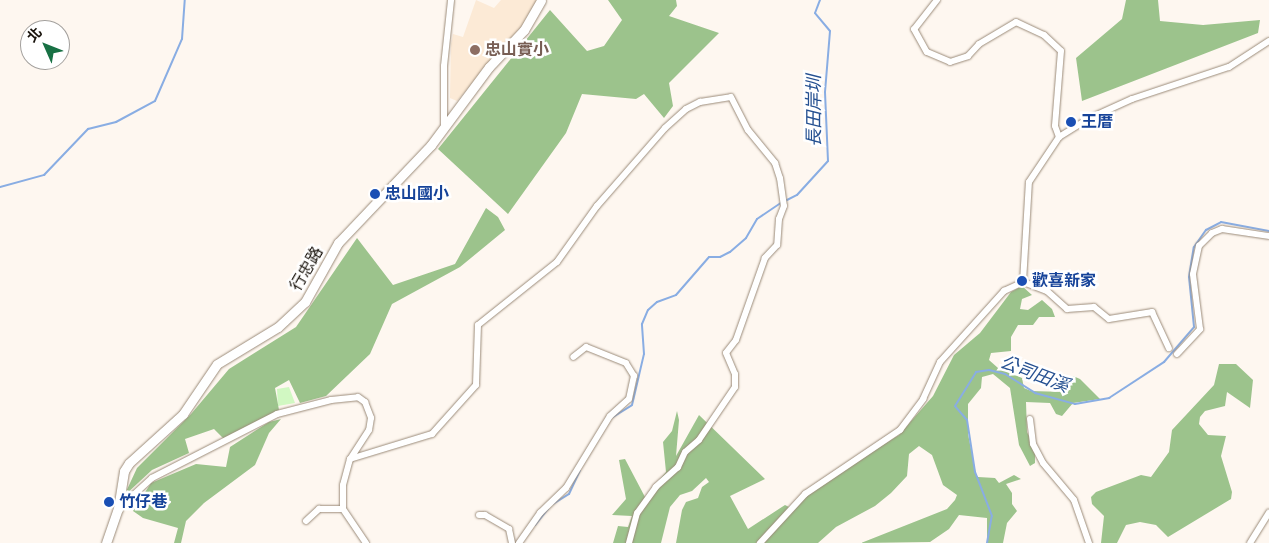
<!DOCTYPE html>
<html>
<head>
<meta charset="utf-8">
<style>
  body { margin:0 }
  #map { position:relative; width:1269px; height:543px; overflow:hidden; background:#fef7f0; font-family:"Source Sans 3","Noto Sans TC",sans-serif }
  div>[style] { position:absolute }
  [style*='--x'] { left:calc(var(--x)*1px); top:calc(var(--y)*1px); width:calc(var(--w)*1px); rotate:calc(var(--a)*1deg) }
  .built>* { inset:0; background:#fcead6 }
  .green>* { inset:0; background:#d1f8c2 }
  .forest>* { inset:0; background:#9cc38c }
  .stream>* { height:2px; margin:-1px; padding:0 1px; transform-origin:1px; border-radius:1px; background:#89ade3 }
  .roads { filter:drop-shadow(0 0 1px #9b8b79) drop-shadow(0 0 1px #9b8b79) }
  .street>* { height:6px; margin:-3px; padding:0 3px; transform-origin:3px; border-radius:3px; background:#fff }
  .secondary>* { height:9px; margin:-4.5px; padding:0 4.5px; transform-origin:4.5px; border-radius:4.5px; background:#fff }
  .dots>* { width:14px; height:14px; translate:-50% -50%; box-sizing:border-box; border:2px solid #fff; border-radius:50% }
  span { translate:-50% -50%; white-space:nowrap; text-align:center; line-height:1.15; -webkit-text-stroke:5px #fff; paint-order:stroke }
  .education-label { font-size:16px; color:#785e54; font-weight:700 }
  .left { translate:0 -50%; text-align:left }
  .transit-label { font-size:16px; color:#164399; font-weight:700 }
  .street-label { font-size:16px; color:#18120b }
  .water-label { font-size:18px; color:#255091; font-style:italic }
  .north { position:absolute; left:20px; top:20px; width:50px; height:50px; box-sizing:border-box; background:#fff; border:1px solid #a3a09d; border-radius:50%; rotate:314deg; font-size:14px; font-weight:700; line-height:20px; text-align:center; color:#18120b }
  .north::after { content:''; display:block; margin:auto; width:18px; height:22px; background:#187144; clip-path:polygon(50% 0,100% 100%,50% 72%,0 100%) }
</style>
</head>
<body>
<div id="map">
  <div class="built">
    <div style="clip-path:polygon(476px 0,494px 8px,501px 0,537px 0,522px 26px,457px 101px,450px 98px,451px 44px,453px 34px,463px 37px)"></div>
  </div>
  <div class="green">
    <div style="clip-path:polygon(289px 387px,295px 403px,278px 406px,277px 389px)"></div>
  </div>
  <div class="forest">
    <div style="clip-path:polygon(608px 0,676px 0,677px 6px,669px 16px,719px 33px,669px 83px,673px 106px,664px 118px,644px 94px,636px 99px,582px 94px,566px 133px,508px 214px,438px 149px,550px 10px,587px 51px,604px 46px,622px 20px)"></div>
    <div style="clip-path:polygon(1126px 0,1158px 0,1160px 21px,1203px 25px,1260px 20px,1258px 33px,1082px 101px,1076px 58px,1122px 19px)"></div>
    <div style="clip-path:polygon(486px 208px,498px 217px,505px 230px,460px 267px,392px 304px,370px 354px,326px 396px,300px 403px,289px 380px,275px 388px,279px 410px,224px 439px,214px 429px,185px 439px,189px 453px,152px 470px,124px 496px,137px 468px,191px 414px,229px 369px,296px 327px,357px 238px,393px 285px,455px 264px)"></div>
    <div style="clip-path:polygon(1022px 286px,1032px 295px,1022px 299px,1020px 309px,1028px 310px,1042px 300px,1052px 309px,1055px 317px,1039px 317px,1033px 325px,1018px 325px,1011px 337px,1011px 351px,991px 353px,989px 360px,998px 368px,1022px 378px,1024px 388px,1031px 391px,1065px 392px,1070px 387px,1073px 376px,1080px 379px,1100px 399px,1073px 403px,1062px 416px,1056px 414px,1050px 403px,1026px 402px,1027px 432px,1035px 448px,1035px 463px,1030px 466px,1019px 445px,1010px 388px,993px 374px,982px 377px,981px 388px,968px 404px,968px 434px,976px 474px,978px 477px,995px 478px,999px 483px,1014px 475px,1021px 479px,1006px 484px,1012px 493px,1012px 504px,1017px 511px,1007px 523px,1003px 543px,987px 543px,987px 518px,959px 515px,949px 529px,930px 542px,861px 543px,947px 509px,955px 500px,957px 495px,943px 485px,932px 455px,919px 446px,909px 454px,907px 476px,891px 493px,875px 506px,836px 527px,818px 543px,764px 543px,801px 500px,826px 479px,899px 435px,933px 396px,954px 355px,980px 333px,1011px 292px)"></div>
    <div style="clip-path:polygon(1219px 364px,1236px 364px,1253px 380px,1250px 408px,1227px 392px,1225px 406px,1205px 411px,1200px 417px,1199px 424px,1208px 435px,1226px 436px,1221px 456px,1232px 492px,1231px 499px,1168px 537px,1156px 525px,1140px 522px,1126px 525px,1117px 543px,1101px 543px,1104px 516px,1092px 504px,1091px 497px,1096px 492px,1141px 475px,1151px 477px,1169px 452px,1172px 430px,1214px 385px)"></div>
    <div style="clip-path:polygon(677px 411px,679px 420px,676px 456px,699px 415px,765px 479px,730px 496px,748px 529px,785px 505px,789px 507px,756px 543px,676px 543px,682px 510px,686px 502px,698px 498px,702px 487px,709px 482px,706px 478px,692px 491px,680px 495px,670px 507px,661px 543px,613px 543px,618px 526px,628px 527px,632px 516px,612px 515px,626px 499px,619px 460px,625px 459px,645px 497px,666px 472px,663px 442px,672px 431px)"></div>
    <div style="clip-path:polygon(281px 419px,269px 433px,255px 465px,204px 503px,186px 521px,181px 543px,174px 543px,178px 528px,143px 518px,133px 511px,151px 483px,196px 464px,226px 467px,230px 447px,269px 422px)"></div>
  </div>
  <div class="stream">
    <div style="--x:0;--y:187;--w:46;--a:-15.3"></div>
    <div style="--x:44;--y:175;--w:64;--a:-46.3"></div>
    <div style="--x:88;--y:129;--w:29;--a:-14"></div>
    <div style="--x:116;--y:122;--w:44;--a:-28.3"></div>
    <div style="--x:155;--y:101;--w:68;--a:-66.5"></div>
    <div style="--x:182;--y:39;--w:39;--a:-86"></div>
    <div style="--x:785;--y:201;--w:13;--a:-27"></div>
    <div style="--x:797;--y:195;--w:46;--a:-47.6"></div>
    <div style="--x:828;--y:161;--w:69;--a:-92.5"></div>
    <div style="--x:825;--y:92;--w:61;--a:-85.3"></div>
    <div style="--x:830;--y:31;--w:23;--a:-130"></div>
    <div style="--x:815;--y:13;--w:14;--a:-69"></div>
    <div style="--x:613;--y:417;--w:22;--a:-32"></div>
    <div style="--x:632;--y:405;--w:52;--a:-76.8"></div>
    <div style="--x:644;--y:354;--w:30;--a:-94"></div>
    <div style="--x:642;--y:324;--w:15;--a:-67"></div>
    <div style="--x:648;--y:310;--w:12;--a:-42"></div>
    <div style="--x:657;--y:302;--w:20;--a:-20"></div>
    <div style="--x:676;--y:295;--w:50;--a:-49"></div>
    <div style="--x:709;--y:257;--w:11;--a:0"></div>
    <div style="--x:720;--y:257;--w:11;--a:-27"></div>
    <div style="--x:730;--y:252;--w:21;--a:-41"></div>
    <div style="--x:746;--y:238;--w:22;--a:-60"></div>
    <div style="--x:757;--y:219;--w:29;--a:-34"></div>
    <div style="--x:553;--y:504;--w:19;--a:-32"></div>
    <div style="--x:569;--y:494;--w:26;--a:-65"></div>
    <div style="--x:535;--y:525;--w:21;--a:-51"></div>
    <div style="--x:987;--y:543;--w:27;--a:-80"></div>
    <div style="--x:992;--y:516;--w:47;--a:-111.1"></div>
    <div style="--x:975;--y:472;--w:53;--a:-98.7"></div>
    <div style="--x:967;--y:420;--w:18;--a:-131"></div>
    <div style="--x:955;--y:406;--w:40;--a:-58"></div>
    <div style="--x:976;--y:372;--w:13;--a:-9"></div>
    <div style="--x:989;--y:370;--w:16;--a:14"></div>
    <div style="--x:1005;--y:374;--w:36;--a:32"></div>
    <div style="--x:1035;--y:393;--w:41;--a:15.4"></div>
    <div style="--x:1075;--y:404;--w:35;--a:-10"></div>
    <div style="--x:1109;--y:398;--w:66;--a:-33.2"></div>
    <div style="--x:1164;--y:362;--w:46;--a:-49.4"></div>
    <div style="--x:1194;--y:327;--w:50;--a:-95.7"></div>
    <div style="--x:1189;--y:277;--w:30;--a:-81"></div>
    <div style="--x:1194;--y:247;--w:21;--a:-55"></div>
    <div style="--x:1206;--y:230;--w:17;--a:-28"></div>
    <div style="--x:1221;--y:222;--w:49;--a:10.6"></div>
  </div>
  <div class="roads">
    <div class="street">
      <div style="--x:937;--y:0;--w:37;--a:128"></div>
      <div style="--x:914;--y:29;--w:26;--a:61"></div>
      <div style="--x:927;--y:52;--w:25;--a:23"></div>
      <div style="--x:950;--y:62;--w:19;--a:-18"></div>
      <div style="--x:968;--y:56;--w:16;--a:-47"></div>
      <div style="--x:979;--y:44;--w:43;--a:-30.7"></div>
      <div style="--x:1016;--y:22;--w:31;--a:25"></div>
      <div style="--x:1044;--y:35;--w:23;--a:43"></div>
      <div style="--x:1061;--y:51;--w:75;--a:94.6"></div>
      <div style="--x:1055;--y:126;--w:12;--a:70"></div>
      <div style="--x:1059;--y:137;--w:36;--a:-32"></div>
      <div style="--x:1090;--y:118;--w:46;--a:-24.3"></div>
      <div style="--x:1132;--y:99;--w:102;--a:-18.3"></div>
      <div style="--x:1229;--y:67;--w:48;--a:-33"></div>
      <div style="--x:444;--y:125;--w:59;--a:-90"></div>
      <div style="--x:444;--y:66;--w:66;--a:-83.9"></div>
      <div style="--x:1023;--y:282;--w:26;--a:21"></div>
      <div style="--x:1047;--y:291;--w:27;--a:42"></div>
      <div style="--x:1067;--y:309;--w:27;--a:-4"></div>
      <div style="--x:1094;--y:307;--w:19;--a:39"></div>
      <div style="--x:1109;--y:319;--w:44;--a:-9.2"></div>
      <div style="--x:1152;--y:312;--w:40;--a:65"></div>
      <div style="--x:1177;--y:354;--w:34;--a:-47"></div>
      <div style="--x:1200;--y:329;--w:55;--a:-97.3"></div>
      <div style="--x:1193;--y:274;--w:29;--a:-78"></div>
      <div style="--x:1199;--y:246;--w:18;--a:-45"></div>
      <div style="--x:1212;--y:233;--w:11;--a:-22"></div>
      <div style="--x:1222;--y:229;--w:48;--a:8.5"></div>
      <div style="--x:1030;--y:419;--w:25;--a:83"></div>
      <div style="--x:1033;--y:444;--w:21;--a:62"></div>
      <div style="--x:1043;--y:463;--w:48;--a:50"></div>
      <div style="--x:1074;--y:500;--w:46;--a:70.8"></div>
      <div style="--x:350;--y:459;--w:86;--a:-17"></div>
      <div style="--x:432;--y:434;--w:66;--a:-48.1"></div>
      <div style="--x:476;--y:385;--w:60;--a:-88.1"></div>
      <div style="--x:478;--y:325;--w:101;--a:-38.6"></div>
      <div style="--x:557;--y:262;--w:69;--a:-54.5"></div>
      <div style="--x:597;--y:206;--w:103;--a:-48.9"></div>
      <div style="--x:665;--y:128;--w:28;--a:-42"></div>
      <div style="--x:686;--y:109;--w:16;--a:-27"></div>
      <div style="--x:700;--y:102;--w:31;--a:-9"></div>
      <div style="--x:731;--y:97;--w:37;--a:63"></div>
      <div style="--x:748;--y:130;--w:43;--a:50.7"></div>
      <div style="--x:775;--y:163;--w:16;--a:72"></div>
      <div style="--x:780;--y:178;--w:28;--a:82"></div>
      <div style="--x:784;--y:206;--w:14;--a:111"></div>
      <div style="--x:779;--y:219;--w:26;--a:94"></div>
      <div style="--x:777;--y:245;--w:18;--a:133"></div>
      <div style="--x:765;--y:258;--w:87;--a:109.5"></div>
      <div style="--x:736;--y:340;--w:16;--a:128"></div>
      <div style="--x:726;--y:353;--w:23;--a:67"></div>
      <div style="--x:735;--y:374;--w:13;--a:90"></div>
      <div style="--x:735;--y:387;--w:64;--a:124.2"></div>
      <div style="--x:699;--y:440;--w:18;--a:139"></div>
      <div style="--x:685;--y:452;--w:17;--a:115"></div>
      <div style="--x:678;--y:467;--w:30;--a:138"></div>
      <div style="--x:656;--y:487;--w:32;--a:126"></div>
      <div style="--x:637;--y:513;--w:31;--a:105"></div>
      <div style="--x:118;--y:509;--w:46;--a:-42.4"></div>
      <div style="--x:152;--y:478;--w:140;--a:-27.1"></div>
      <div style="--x:277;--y:414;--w:56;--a:-14.5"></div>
      <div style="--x:331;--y:400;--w:27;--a:-6"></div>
      <div style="--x:358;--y:397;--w:9;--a:36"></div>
      <div style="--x:365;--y:402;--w:17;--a:69"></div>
      <div style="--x:371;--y:418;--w:12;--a:99"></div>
      <div style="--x:369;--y:430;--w:35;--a:123"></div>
      <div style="--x:350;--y:459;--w:27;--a:105"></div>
      <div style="--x:343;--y:485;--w:24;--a:90"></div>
      <div style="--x:343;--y:509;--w:41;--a:55.9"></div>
      <div style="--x:479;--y:515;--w:6;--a:0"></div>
      <div style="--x:485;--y:515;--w:28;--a:30"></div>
      <div style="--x:509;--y:529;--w:14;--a:78"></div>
      <div style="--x:306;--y:521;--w:18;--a:-43"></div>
      <div style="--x:319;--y:509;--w:24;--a:0"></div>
      <div style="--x:519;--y:543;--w:37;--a:-55"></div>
      <div style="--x:540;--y:513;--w:36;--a:-44"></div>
      <div style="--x:566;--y:488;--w:84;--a:-58.6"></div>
      <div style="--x:610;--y:416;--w:25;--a:-42"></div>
      <div style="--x:629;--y:399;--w:24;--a:-78"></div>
      <div style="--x:634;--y:376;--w:15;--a:-122"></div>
      <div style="--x:626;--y:363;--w:43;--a:-158.2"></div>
      <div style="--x:586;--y:347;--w:16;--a:142"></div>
      <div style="--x:760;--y:543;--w:67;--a:-47.4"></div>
      <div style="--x:805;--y:494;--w:115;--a:-34"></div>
      <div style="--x:900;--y:430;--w:39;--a:-53"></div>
      <div style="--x:923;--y:399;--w:41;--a:-65.3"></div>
      <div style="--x:940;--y:362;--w:96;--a:-48"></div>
      <div style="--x:1004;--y:291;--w:21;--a:-25"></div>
      <div style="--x:1023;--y:282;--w:100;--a:-86.6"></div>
      <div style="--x:1029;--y:182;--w:54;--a:-56.3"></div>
      <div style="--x:1250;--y:543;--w:36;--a:-58"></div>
    </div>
    <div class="secondary">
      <div style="--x:106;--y:543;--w:36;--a:-71"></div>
      <div style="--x:118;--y:509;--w:38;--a:-81"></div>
      <div style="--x:124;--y:471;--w:9;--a:-58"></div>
      <div style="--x:129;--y:463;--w:73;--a:-42.2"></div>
      <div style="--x:183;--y:414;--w:60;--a:-55.8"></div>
      <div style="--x:217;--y:364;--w:71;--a:-31.2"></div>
      <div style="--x:278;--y:327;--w:37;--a:-43"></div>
      <div style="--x:305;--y:302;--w:68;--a:-60.8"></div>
      <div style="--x:338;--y:243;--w:135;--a:-46.5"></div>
      <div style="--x:431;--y:145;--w:97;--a:-53.4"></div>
      <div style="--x:489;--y:67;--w:51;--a:-46.6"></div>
      <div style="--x:524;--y:30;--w:34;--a:-60"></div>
    </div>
  </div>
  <div class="dots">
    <div style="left:475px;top:50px;background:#8d6e63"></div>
    <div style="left:1071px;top:122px;background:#1a4fb4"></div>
    <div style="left:375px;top:194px;background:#1a4fb4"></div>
    <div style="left:1022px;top:281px;background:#1a4fb4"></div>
    <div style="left:109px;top:502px;background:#1a4fb4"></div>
  </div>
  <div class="education-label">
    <span class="left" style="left:485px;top:50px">忠山實小</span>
  </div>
  <div class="transit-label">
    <span class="left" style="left:1081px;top:122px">王厝</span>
    <span class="left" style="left:385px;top:194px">忠山國小</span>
    <span class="left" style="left:1032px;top:281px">歡喜新家</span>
    <span class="left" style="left:119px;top:502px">竹仔巷</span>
  </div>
  <div class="street-label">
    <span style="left:307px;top:269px;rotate:-60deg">行忠路</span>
  </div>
  <div class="water-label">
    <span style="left:815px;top:111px;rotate:-90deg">長田岸圳</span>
    <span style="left:1034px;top:375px;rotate:21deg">公司田溪</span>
  </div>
  <div class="north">北</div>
</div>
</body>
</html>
